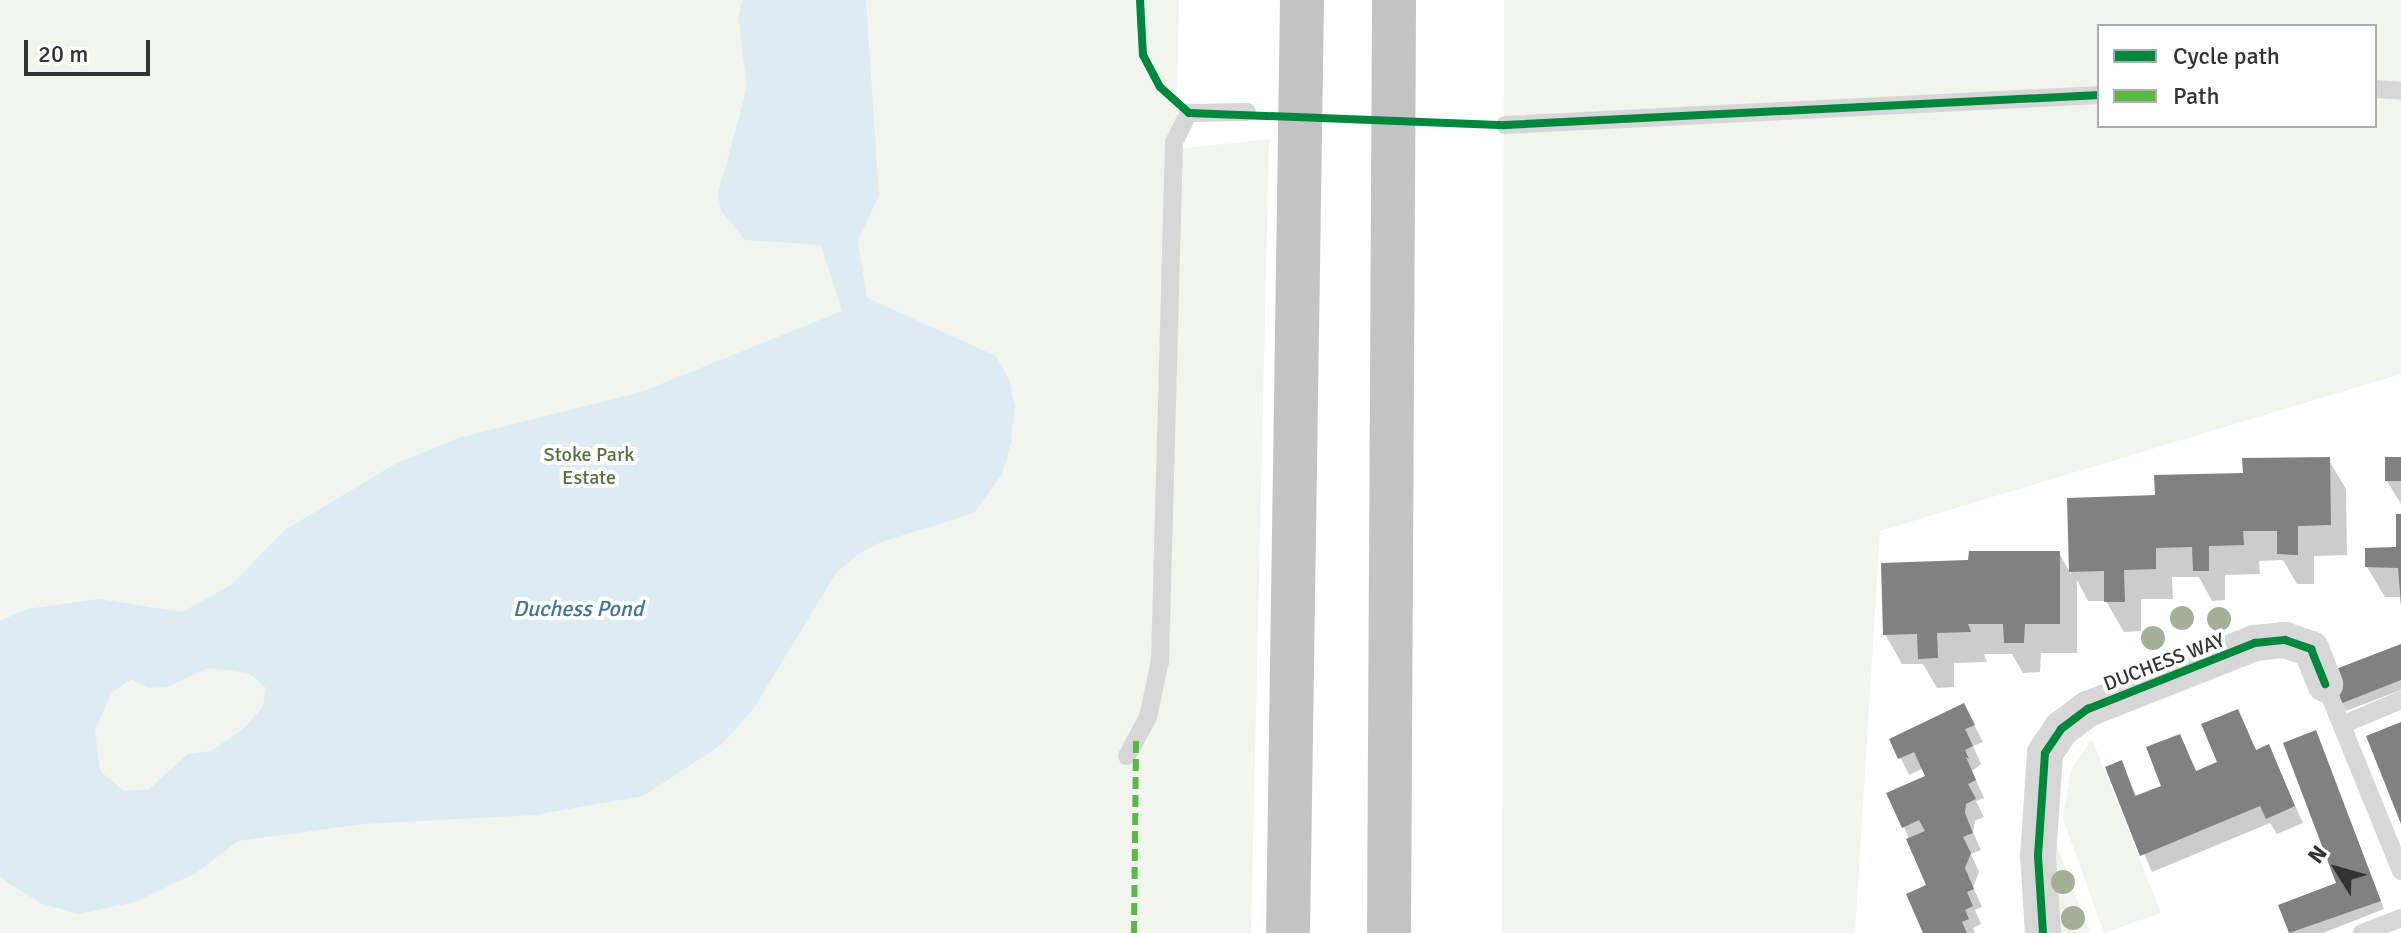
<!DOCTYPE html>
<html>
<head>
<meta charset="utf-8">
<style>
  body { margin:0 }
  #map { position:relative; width:2401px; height:933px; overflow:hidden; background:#fff; font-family:Signika,sans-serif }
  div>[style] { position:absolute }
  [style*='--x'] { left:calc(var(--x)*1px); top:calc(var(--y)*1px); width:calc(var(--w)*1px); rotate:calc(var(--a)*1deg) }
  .green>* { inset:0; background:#f1f5ed }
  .water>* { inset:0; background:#ddebf3 }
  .shadow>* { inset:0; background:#0003 }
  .building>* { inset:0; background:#818181; transform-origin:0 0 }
  .lane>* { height:18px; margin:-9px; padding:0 9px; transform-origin:9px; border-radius:9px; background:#d7d7d7 }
  .street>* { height:36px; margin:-18px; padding:0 18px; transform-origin:18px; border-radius:18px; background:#d7d7d7 }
  .highway>* { height:44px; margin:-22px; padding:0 22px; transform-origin:22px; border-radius:22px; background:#c4c4c4 }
  .quiet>* { height:6px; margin-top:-3px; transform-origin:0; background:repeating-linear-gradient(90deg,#58b947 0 12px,transparent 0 18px) }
  .cycleway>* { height:8px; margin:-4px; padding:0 4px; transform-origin:4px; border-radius:4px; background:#00873e }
  .trees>* { width:24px; height:24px; margin:-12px; border-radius:50%; background:#a2b095 }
  span { translate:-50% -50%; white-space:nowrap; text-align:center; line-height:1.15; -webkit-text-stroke:8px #fff; paint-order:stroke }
  .park-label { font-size:20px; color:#56703f }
  .street-label { font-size:20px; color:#333 }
  .water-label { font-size:22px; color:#3f7597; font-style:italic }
  .legend { position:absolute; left:2097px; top:24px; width:280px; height:104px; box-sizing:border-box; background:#fff; border:2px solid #adadad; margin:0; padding:10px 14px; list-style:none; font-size:24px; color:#333 }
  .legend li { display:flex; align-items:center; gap:16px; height:40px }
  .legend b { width:40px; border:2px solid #adadad }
  .north { position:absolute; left:2297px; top:829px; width:80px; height:80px; -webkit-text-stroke:6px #fff; paint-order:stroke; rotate:307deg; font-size:22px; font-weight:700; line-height:32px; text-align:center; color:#333 }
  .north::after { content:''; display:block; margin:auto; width:28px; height:36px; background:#333; clip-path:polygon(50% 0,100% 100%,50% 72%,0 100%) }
  .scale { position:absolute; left:24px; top:40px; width:126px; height:36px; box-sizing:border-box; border:4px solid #333; border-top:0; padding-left:10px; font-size:24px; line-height:28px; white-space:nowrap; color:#333; -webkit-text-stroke:6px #fff; paint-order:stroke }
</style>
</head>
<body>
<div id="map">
  <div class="green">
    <div style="clip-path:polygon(0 0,1179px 0,1176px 149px,1269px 139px,1251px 933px,0 933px)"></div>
    <div style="clip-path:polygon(evenodd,1504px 0,2401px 0,2401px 374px,1880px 531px,1855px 933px,1502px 933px,1504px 0,2099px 26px,2375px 26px,2375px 126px,2099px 126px,2099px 26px)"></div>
    <div style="clip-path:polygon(2092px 739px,2161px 913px,2104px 933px,2063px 819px,2071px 769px)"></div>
    <div style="clip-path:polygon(2053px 836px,2090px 933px,2054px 933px)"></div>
  </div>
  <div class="water">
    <div style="clip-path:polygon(evenodd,743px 0,866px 0,879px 195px,858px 241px,867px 298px,996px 356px,1010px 382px,1015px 409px,1011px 442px,1002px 474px,974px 513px,881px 542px,857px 555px,836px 573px,754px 708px,721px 745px,643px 796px,534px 815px,364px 824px,238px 841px,196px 873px,135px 902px,78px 914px,40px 903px,7px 882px,0 876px,0 621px,27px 609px,99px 599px,182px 612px,231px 585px,285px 530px,395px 464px,459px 438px,641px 392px,842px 311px,821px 245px,745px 240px,721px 210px,718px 194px,747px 88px,738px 17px,743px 0,208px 668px,249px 673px,266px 688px,263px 707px,243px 729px,211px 751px,188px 754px,149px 789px,124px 791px,100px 771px,95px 730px,112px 692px,132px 679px,148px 688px,167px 687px,208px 668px)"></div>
  </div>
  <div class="shadow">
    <div style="clip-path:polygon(2328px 459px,2346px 489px,2347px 555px,2314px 556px,2314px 584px,2297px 584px,2283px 560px,2259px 561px,2260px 574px,2225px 575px,2225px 600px,2212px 601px,2199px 577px,2172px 577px,2173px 599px,2141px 599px,2141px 631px,2124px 632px,2106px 601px,2088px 601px,2077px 580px,2077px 653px,2041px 653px,2040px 672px,2023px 673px,2012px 654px,1984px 654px,1987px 662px,1954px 663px,1954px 687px,1937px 688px,1923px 664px,1902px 664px,1885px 634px,1970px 562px,2059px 553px,2071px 574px,2069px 500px,2157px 497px)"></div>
    <div style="clip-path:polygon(2401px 459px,2401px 504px,2387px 481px)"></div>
    <div style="clip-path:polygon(2401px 516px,2401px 606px,2400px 597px,2385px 597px,2367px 567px,2398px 549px)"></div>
    <div style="clip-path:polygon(2401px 646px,2401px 690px,2346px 711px,2342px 703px)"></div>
    <div style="clip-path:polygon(2238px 711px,2257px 752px,2268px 747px,2303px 823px,2277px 834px,2270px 823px,2152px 872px,2107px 768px,2121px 762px,2137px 797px,2164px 787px,2180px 736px,2197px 773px,2220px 763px)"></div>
    <div style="clip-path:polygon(1973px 723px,1983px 742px,1973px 746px,1981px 764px,1972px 771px,1984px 798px,1976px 801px,1984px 817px,1975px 821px,1973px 832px,1981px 850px,1971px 854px,1979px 872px,1973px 887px,1982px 907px,1975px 910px,1981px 924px,1973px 928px,1975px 933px,1925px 933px,1928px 886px,1904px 827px,1928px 777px,1922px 769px,1909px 775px,1892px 740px)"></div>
    <div style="clip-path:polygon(2319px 741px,2384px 909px,2323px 933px,2291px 933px,2281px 906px,2338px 884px)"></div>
  </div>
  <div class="building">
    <div style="clip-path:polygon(2330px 457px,2331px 525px,2298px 526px,2298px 555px,2277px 554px,2277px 531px,2243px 531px,2244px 545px,2209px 546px,2209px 571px,2193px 571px,2192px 547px,2156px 548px,2156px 569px,2124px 570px,2125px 602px,2104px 602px,2104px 571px,2069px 572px,2067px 498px,2155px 495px,2154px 475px,2243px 473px,2242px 458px)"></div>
    <div style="left:2385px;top:457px;width:16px;height:24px"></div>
    <div style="clip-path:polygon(2396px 514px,2401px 514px,2401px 605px,2398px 568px,2365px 567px,2365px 548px,2396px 547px)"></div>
    <div style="clip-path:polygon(1969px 551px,2060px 551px,2060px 624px,2025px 624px,2024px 643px,2004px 643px,2003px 624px,1968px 624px,1971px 632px,1937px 633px,1938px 658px,1918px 659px,1917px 634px,1883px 635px,1881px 563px,1968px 560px)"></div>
    <div style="clip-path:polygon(2401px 644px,2401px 680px,2340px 704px,2328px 672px)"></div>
    <div style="clip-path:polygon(1964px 703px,1975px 725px,1965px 729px,1973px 746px,1965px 750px,1969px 759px,1966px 757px,1976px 780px,1968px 784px,1976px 799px,1966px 804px,1965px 813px,1973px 833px,1963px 837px,1971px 853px,1965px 868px,1974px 889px,1967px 892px,1973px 906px,1965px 910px,1969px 919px,1962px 922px,1967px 933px,1923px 933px,1906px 894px,1926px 885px,1906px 839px,1925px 831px,1919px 820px,1902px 828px,1886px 793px,1925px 776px,1914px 752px,1898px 759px,1889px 739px)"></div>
    <div style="clip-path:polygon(2238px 709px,2256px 750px,2269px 744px,2295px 806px,2266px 819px,2260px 806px,2140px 856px,2105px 767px,2122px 760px,2135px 796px,2161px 786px,2146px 747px,2180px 734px,2196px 771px,2217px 762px,2201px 724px)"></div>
    <div style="clip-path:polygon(2401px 722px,2401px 824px,2366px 736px)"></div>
    <div style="clip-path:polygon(2316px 730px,2381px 901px,2289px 933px,2278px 905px,2336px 883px,2283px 743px)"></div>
  </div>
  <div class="lane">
    <div style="--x:2375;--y:89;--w:26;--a:4"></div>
    <div style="--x:1505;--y:125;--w:595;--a:-2.89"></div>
    <div style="--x:2325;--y:684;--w:202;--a:67.9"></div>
    <div style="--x:2342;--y:725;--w:64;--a:-23"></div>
    <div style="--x:1127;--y:756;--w:44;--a:-61.7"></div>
    <div style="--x:1148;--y:717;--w:57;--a:-77.9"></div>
    <div style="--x:1160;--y:661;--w:519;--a:-88.45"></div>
    <div style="--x:1174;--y:142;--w:33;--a:-63"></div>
    <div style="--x:1189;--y:113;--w:58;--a:-1"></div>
    <div style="--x:2362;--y:933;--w:42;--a:-21"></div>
  </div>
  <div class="street">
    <div style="--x:2043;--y:933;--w:77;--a:-93.7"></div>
    <div style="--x:2038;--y:856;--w:103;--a:-86.1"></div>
    <div style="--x:2045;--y:753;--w:29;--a:-56"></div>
    <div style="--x:2061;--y:729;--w:34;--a:-37"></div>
    <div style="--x:2088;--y:709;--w:180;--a:-21.6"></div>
    <div style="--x:2255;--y:643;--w:30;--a:-6"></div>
    <div style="--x:2285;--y:640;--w:28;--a:19"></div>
    <div style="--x:2311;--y:649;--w:38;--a:68"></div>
  </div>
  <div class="highway">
    <div style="--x:1288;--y:933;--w:933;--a:-89.14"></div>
    <div style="--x:1389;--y:933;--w:933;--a:-89.69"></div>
  </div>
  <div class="quiet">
    <div style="--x:1134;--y:933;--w:193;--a:-89.4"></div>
  </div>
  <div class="cycleway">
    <div style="--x:1140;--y:0;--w:55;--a:86.9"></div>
    <div style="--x:1143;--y:55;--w:36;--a:62"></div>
    <div style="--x:1160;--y:87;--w:39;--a:42"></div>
    <div style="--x:1189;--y:113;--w:316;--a:2.2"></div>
    <div style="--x:1505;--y:125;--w:595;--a:-2.89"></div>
    <div style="--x:2043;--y:933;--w:77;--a:-93.7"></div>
    <div style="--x:2038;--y:856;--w:103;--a:-86.1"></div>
    <div style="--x:2045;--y:753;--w:29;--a:-56"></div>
    <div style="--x:2061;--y:729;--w:34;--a:-37"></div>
    <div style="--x:2088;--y:709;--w:180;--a:-21.6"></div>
    <div style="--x:2255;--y:643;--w:30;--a:-6"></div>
    <div style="--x:2285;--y:640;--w:28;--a:19"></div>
    <div style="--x:2311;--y:649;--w:38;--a:68"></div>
  </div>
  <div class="trees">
    <div style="left:2182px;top:618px"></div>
    <div style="left:2219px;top:619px"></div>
    <div style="left:2153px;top:638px"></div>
    <div style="left:2063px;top:882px"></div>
    <div style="left:2073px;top:918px"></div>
  </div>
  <div class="park-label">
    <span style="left:589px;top:466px">Stoke Park<br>Estate</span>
  </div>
  <div class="street-label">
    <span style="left:2164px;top:662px;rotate:-21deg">DUCHESS WAY</span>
  </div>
  <div class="water-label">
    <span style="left:578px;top:609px">Duchess Pond</span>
  </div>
  <ul class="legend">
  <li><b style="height:10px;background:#00873e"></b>Cycle path</li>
  <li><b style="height:10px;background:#58b947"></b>Path</li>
  </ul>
  <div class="north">N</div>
  <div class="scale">20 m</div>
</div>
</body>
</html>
